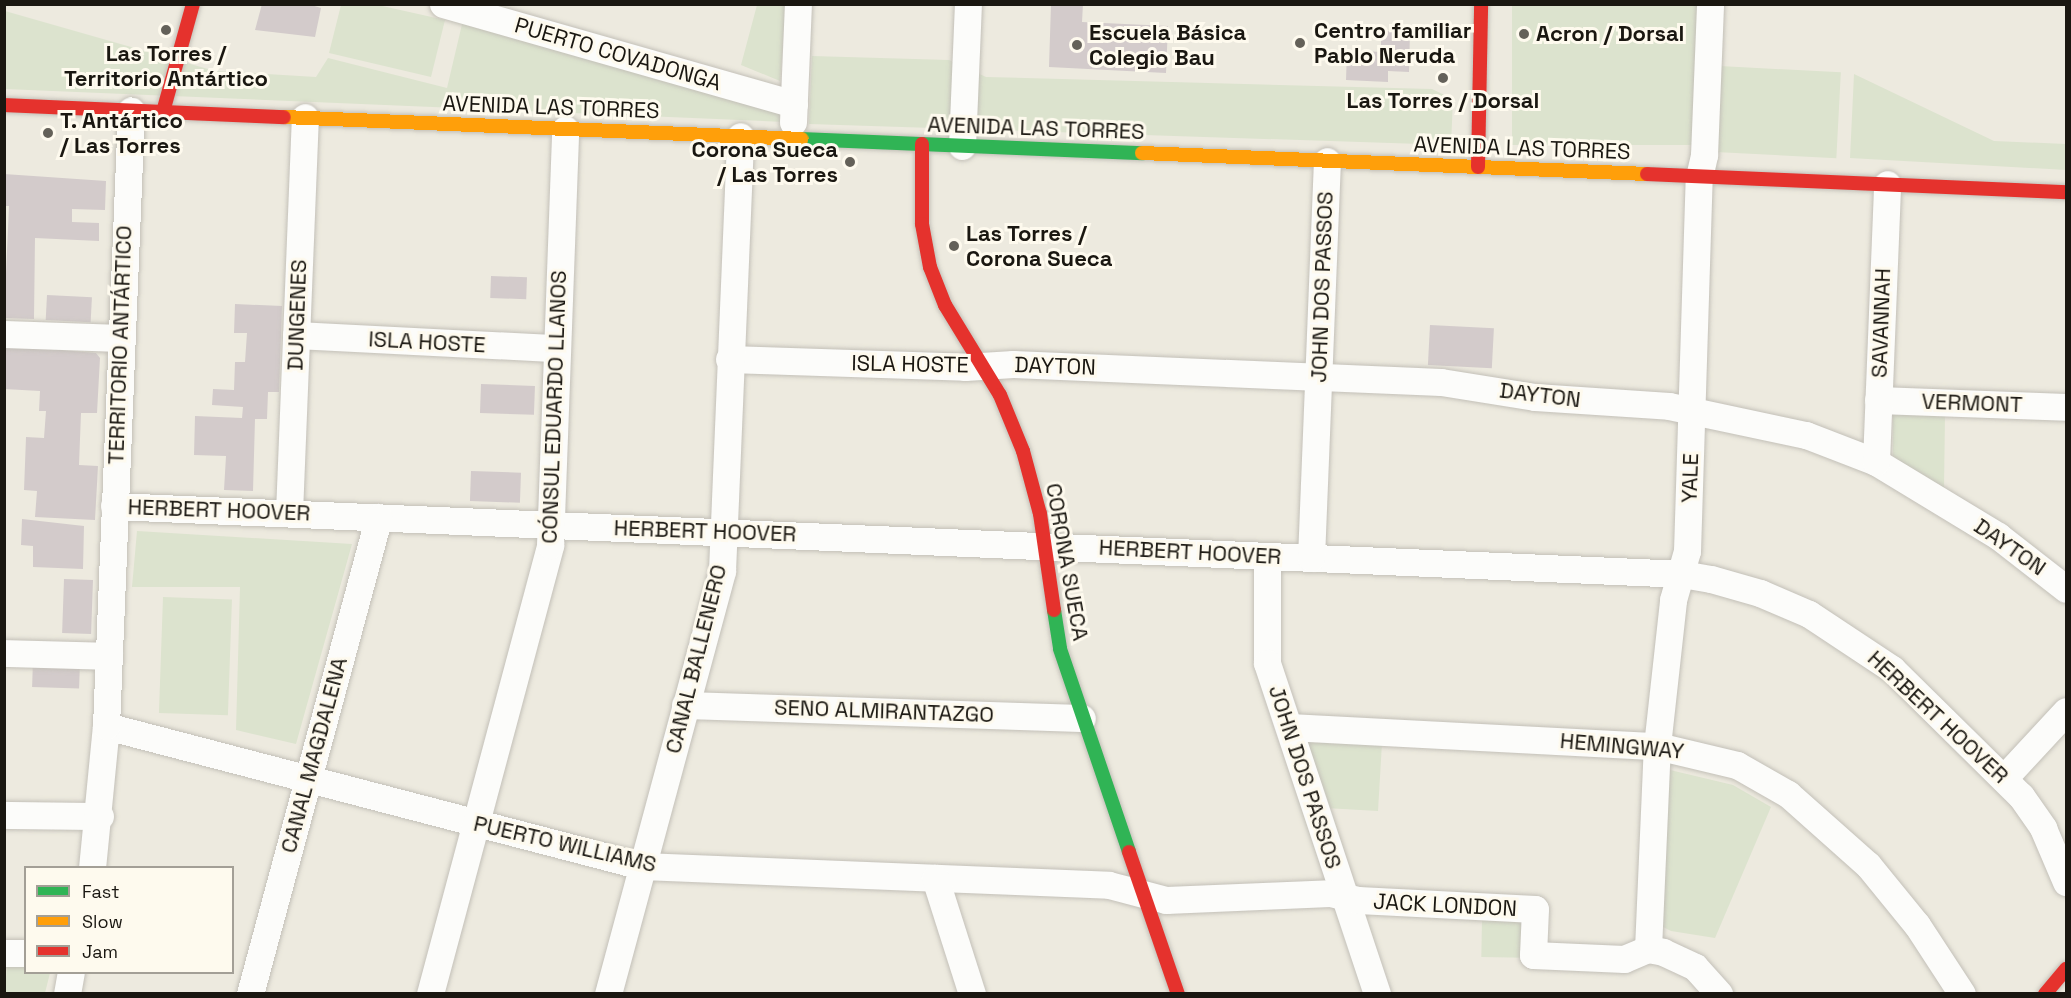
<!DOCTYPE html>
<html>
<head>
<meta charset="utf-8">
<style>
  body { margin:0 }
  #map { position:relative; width:2071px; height:998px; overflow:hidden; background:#edeadf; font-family:"Space Grotesk",sans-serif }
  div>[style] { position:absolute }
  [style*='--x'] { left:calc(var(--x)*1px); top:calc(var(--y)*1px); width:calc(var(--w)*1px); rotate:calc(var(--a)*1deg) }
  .green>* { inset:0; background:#dce3ce; transform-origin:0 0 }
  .building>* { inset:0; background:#d3cbcb; transform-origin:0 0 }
  .roads { filter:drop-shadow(0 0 2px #c3c0b8) drop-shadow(0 0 2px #c3c0b8) }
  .street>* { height:27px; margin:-13.5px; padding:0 13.5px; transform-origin:13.5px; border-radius:13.5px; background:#fcfcfa }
  .fast>* { height:14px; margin:-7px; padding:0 7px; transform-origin:7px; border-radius:7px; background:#30b455 }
  .slow>* { height:14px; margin:-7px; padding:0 7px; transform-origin:7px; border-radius:7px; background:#ff9f0a }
  .jam>* { height:14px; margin:-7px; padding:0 7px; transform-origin:7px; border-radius:7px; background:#e5322d }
  .dots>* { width:16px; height:16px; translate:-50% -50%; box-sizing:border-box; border:3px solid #fefaee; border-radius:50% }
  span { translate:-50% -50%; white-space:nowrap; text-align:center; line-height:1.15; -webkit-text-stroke:6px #fefaee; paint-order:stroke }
  .poi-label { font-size:22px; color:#1a1711; font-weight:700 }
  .left { translate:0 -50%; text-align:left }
  .right { translate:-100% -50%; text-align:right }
  .street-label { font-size:22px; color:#1a1711 }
  .frame { position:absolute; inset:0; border:6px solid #1a1711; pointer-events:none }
  .legend { position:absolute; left:24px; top:866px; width:210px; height:108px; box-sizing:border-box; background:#fefaee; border:2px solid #a39f96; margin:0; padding:8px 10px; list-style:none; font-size:18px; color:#1a1711 }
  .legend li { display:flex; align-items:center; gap:12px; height:30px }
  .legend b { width:30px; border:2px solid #a39f96 }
</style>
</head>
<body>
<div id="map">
  <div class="green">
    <div style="clip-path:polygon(341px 5px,378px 5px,445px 20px,431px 77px,329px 53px)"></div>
    <div style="clip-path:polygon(757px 5px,786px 5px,780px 81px,741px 65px)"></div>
    <div style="left:1512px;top:5px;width:187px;height:140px"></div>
    <div style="clip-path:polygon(5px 11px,215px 71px,316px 77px,328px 58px,447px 88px,463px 20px,784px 114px,785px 122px,5px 89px)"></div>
    <div style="clip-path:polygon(812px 56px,949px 60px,986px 77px,1432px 89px,1453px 99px,1451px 145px,809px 124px)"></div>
    <div style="left:1720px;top:66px;width:121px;height:86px;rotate:3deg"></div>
    <div style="clip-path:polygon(1854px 74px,1994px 141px,2066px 144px,2066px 170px,1850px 158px)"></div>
    <div style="clip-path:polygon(1893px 409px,1945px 415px,1944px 489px,1893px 462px)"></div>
    <div style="clip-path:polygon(137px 531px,352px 544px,296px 744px,236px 730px,240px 587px,132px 587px)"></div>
    <div style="left:163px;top:597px;width:69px;height:116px;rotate:2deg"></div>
    <div style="clip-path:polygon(1302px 739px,1382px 743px,1378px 811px,1325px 808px)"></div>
    <div style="clip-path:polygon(1670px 770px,1733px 785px,1771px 807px,1715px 938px,1671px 931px,1655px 923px)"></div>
    <div style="left:1482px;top:919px;width:44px;height:38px;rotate:1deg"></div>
    <div style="clip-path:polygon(7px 963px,25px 967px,26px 972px,50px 973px,45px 993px,5px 994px)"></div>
  </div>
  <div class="building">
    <div style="clip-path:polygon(262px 4px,308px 4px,321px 8px,315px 37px,255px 30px)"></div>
    <div style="clip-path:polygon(1051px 4px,1083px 4px,1082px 22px,1168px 26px,1166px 73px,1049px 67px)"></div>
    <div style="clip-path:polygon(1381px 31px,1410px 32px,1409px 72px,1388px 71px,1388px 82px,1346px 80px,1347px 50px,1381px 52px)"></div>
    <div style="clip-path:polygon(4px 174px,106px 181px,105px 210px,72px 209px,72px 222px,99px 223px,99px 241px,35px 238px,34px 319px,4px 318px,9px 206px,4px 206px)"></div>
    <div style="left:491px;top:276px;width:36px;height:22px;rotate:2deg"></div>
    <div style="left:47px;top:295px;width:45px;height:25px;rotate:3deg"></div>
    <div style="clip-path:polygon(235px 304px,282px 306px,279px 392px,268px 392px,267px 419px,255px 419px,253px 491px,224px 490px,226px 456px,194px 455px,195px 416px,242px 418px,243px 407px,212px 405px,213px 389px,234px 390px,235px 362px,245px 362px,247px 333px,234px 333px)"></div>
    <div style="left:1430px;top:325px;width:64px;height:40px;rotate:3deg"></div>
    <div style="clip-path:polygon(4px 345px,96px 353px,100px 358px,97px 413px,81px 413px,79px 465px,98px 466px,95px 520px,35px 517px,37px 491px,24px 490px,26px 437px,44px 438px,46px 411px,39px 411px,40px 391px,4px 389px)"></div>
    <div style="left:481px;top:384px;width:54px;height:29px;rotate:2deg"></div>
    <div style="left:471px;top:471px;width:50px;height:30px;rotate:2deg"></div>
    <div style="clip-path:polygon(22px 519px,84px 526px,83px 569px,33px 567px,33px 546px,21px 545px)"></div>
    <div style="left:64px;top:579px;width:29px;height:54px;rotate:2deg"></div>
    <div style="left:33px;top:661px;width:47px;height:26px;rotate:2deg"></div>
  </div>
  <div class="roads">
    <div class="street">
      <div style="--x:443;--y:4;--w:365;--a:15.9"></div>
      <div style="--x:793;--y:122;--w:118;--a:-87.6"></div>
      <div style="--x:962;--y:146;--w:142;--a:-87.6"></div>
      <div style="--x:4;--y:334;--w:117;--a:2"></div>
      <div style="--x:296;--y:335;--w:261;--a:2.9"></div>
      <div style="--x:729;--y:359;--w:236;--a:1.9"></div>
      <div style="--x:965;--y:367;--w:48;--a:-3.6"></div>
      <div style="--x:1013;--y:364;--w:428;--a:2.4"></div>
      <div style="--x:1441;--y:382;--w:95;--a:9.1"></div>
      <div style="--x:1535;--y:397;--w:134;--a:3.8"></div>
      <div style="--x:1669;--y:406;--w:140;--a:12"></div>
      <div style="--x:1806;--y:435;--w:75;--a:21.1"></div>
      <div style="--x:1876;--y:462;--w:143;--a:31.2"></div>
      <div style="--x:1998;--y:536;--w:86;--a:37.9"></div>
      <div style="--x:1878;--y:400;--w:188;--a:2.1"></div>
      <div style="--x:1876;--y:462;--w:278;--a:-87.7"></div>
      <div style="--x:114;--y:506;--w:1569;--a:2.48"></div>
      <div style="--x:1682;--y:574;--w:29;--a:10"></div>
      <div style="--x:1711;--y:579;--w:51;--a:15.9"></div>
      <div style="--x:1760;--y:593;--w:53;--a:23.2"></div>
      <div style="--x:1809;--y:614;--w:100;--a:33.5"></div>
      <div style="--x:1892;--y:669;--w:181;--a:44.6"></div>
      <div style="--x:2021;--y:796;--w:39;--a:55"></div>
      <div style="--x:2043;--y:828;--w:59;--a:66.9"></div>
      <div style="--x:289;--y:513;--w:396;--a:-87.7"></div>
      <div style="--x:1267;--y:556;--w:107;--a:90"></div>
      <div style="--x:1267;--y:663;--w:349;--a:71.6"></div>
      <div style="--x:1311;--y:558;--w:397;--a:-87.7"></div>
      <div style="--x:4;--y:653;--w:105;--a:1.6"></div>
      <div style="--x:685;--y:705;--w:397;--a:1.9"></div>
      <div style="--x:106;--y:726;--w:554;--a:14.64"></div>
      <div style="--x:642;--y:866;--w:467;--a:2.3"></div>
      <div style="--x:1109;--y:885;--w:59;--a:14.7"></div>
      <div style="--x:1166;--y:900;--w:164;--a:-2.4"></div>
      <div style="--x:1330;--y:893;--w:29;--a:14"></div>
      <div style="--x:1358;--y:900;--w:177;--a:2.9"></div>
      <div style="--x:1535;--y:909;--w:46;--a:92.5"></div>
      <div style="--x:1533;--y:955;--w:91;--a:2.5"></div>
      <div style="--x:1624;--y:959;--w:26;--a:-23"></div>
      <div style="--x:1648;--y:949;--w:15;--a:11"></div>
      <div style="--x:1663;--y:952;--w:35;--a:25"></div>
      <div style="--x:1695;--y:967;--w:36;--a:48"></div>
      <div style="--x:1289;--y:727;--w:368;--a:3"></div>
      <div style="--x:1657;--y:746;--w:82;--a:13.4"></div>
      <div style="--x:1737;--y:765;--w:59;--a:29.6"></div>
      <div style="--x:1788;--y:794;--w:107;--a:41.6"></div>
      <div style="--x:1868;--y:865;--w:77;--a:50.8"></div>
      <div style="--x:1917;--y:925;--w:82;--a:56.9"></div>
      <div style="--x:2004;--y:778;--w:91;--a:-47.2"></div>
      <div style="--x:4;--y:815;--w:96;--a:0.6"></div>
      <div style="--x:92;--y:868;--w:143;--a:-84.4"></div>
      <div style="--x:106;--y:726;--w:616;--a:-87.67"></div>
      <div style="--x:935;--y:878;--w:122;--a:72.3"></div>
      <div style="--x:1648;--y:949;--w:203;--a:-87.5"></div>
      <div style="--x:1657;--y:746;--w:147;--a:-83.7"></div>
      <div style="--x:1673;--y:600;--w:51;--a:-74.1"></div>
      <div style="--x:1687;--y:551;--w:374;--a:-88.2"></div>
      <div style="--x:1699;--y:177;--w:23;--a:-77"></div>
      <div style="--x:1704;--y:155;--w:151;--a:-87.7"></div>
      <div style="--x:4;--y:953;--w:22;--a:0"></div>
      <div style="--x:67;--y:994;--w:22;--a:-80"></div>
      <div style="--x:250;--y:994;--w:494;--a:-74.9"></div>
      <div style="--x:430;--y:994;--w:465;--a:-75"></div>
      <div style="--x:550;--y:545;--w:416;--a:-87.9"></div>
      <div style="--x:608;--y:994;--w:438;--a:-74.9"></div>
      <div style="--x:722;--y:571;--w:435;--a:-87.6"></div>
    </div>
    <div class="fast">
      <div style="--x:802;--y:139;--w:340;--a:2.4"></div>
      <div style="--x:1054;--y:610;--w:39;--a:81"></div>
      <div style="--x:1060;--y:649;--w:214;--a:71.2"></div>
    </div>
    <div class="slow">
      <div style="--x:284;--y:117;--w:518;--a:2.43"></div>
      <div style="--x:1142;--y:153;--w:505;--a:2.38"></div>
    </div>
    <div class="jam">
      <div style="--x:4;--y:105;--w:280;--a:2.5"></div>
      <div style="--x:163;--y:112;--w:112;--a:-74.5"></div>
      <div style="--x:922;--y:144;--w:80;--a:90"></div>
      <div style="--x:922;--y:224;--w:44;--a:79.5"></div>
      <div style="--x:930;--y:267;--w:41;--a:68.5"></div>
      <div style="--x:945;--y:305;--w:105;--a:58.6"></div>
      <div style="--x:1000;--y:395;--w:61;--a:67.7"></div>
      <div style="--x:1023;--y:451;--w:65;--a:74.9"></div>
      <div style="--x:1040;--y:514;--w:97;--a:81.7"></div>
      <div style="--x:1478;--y:167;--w:163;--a:-88.9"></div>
      <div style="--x:1647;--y:174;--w:419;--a:2.5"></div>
      <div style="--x:1129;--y:852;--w:150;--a:71"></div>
      <div style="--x:2045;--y:994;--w:33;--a:-50"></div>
    </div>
  </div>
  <div class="dots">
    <div style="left:166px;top:30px;background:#646159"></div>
    <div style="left:1524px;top:34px;background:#646159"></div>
    <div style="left:1300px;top:43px;background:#646159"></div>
    <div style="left:1077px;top:45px;background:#646159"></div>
    <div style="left:1443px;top:78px;background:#646159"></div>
    <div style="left:48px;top:133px;background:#646159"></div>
    <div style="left:850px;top:162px;background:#646159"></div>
    <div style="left:954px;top:246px;background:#646159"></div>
  </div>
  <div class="poi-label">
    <span class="left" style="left:1314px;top:43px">Centro familiar<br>Pablo Neruda</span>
    <span class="left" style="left:1089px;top:45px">Escuela Básica<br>Colegio Bau</span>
    <span class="left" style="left:1536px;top:34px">Acron / Dorsal</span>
    <span style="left:166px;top:66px">Las Torres /<br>Territorio Antártico</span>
    <span style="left:1443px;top:101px">Las Torres / Dorsal</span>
    <span class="left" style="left:60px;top:133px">T. Antártico<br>/ Las Torres</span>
    <span class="right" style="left:838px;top:162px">Corona Sueca<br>/ Las Torres</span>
    <span class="left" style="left:966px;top:246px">Las Torres /<br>Corona Sueca</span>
  </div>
  <div class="street-label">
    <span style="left:618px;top:54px;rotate:16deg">PUERTO COVADONGA</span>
    <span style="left:551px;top:107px;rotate:2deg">AVENIDA LAS TORRES</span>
    <span style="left:1036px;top:128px;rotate:2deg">AVENIDA LAS TORRES</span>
    <span style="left:1522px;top:148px;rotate:2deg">AVENIDA LAS TORRES</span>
    <span style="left:1322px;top:287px;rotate:-88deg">JOHN DOS PASSOS</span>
    <span style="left:297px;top:315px;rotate:-88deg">DUNGENES</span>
    <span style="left:1881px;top:323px;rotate:-88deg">SAVANNAH</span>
    <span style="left:427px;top:342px;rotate:3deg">ISLA HOSTE</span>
    <span style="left:120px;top:345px;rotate:-88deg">TERRITORIO ANTÁRTICO</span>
    <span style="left:910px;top:364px;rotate:1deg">ISLA HOSTE</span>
    <span style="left:1055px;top:366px;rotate:2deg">DAYTON</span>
    <span style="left:1540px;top:395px;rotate:7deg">DAYTON</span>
    <span style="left:1972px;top:403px;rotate:2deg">VERMONT</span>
    <span style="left:554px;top:407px;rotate:-88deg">CÓNSUL EDUARDO LLANOS</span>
    <span style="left:1690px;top:478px;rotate:-88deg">YALE</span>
    <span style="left:219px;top:510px;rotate:2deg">HERBERT HOOVER</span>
    <span style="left:705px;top:531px;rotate:2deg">HERBERT HOOVER</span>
    <span style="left:2010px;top:547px;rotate:35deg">DAYTON</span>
    <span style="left:1190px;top:552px;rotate:3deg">HERBERT HOOVER</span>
    <span style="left:1067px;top:562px;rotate:80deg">CORONA SUECA</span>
    <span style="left:696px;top:659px;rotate:-76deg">CANAL BALLENERO</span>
    <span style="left:884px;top:711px;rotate:2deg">SENO ALMIRANTAZGO</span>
    <span style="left:1938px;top:717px;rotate:43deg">HERBERT HOOVER</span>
    <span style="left:1622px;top:746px;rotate:5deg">HEMINGWAY</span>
    <span style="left:314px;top:755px;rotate:-75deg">CANAL MAGDALENA</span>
    <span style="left:1305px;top:777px;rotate:72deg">JOHN DOS PASSOS</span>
    <span style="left:565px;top:844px;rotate:13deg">PUERTO WILLIAMS</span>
    <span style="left:1445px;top:905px;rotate:3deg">JACK LONDON</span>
  </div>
  <div class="frame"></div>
  <ul class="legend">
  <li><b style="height:8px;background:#30b455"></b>Fast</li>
  <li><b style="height:8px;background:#ff9f0a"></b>Slow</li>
  <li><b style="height:8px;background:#e5322d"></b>Jam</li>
  </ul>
</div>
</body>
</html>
